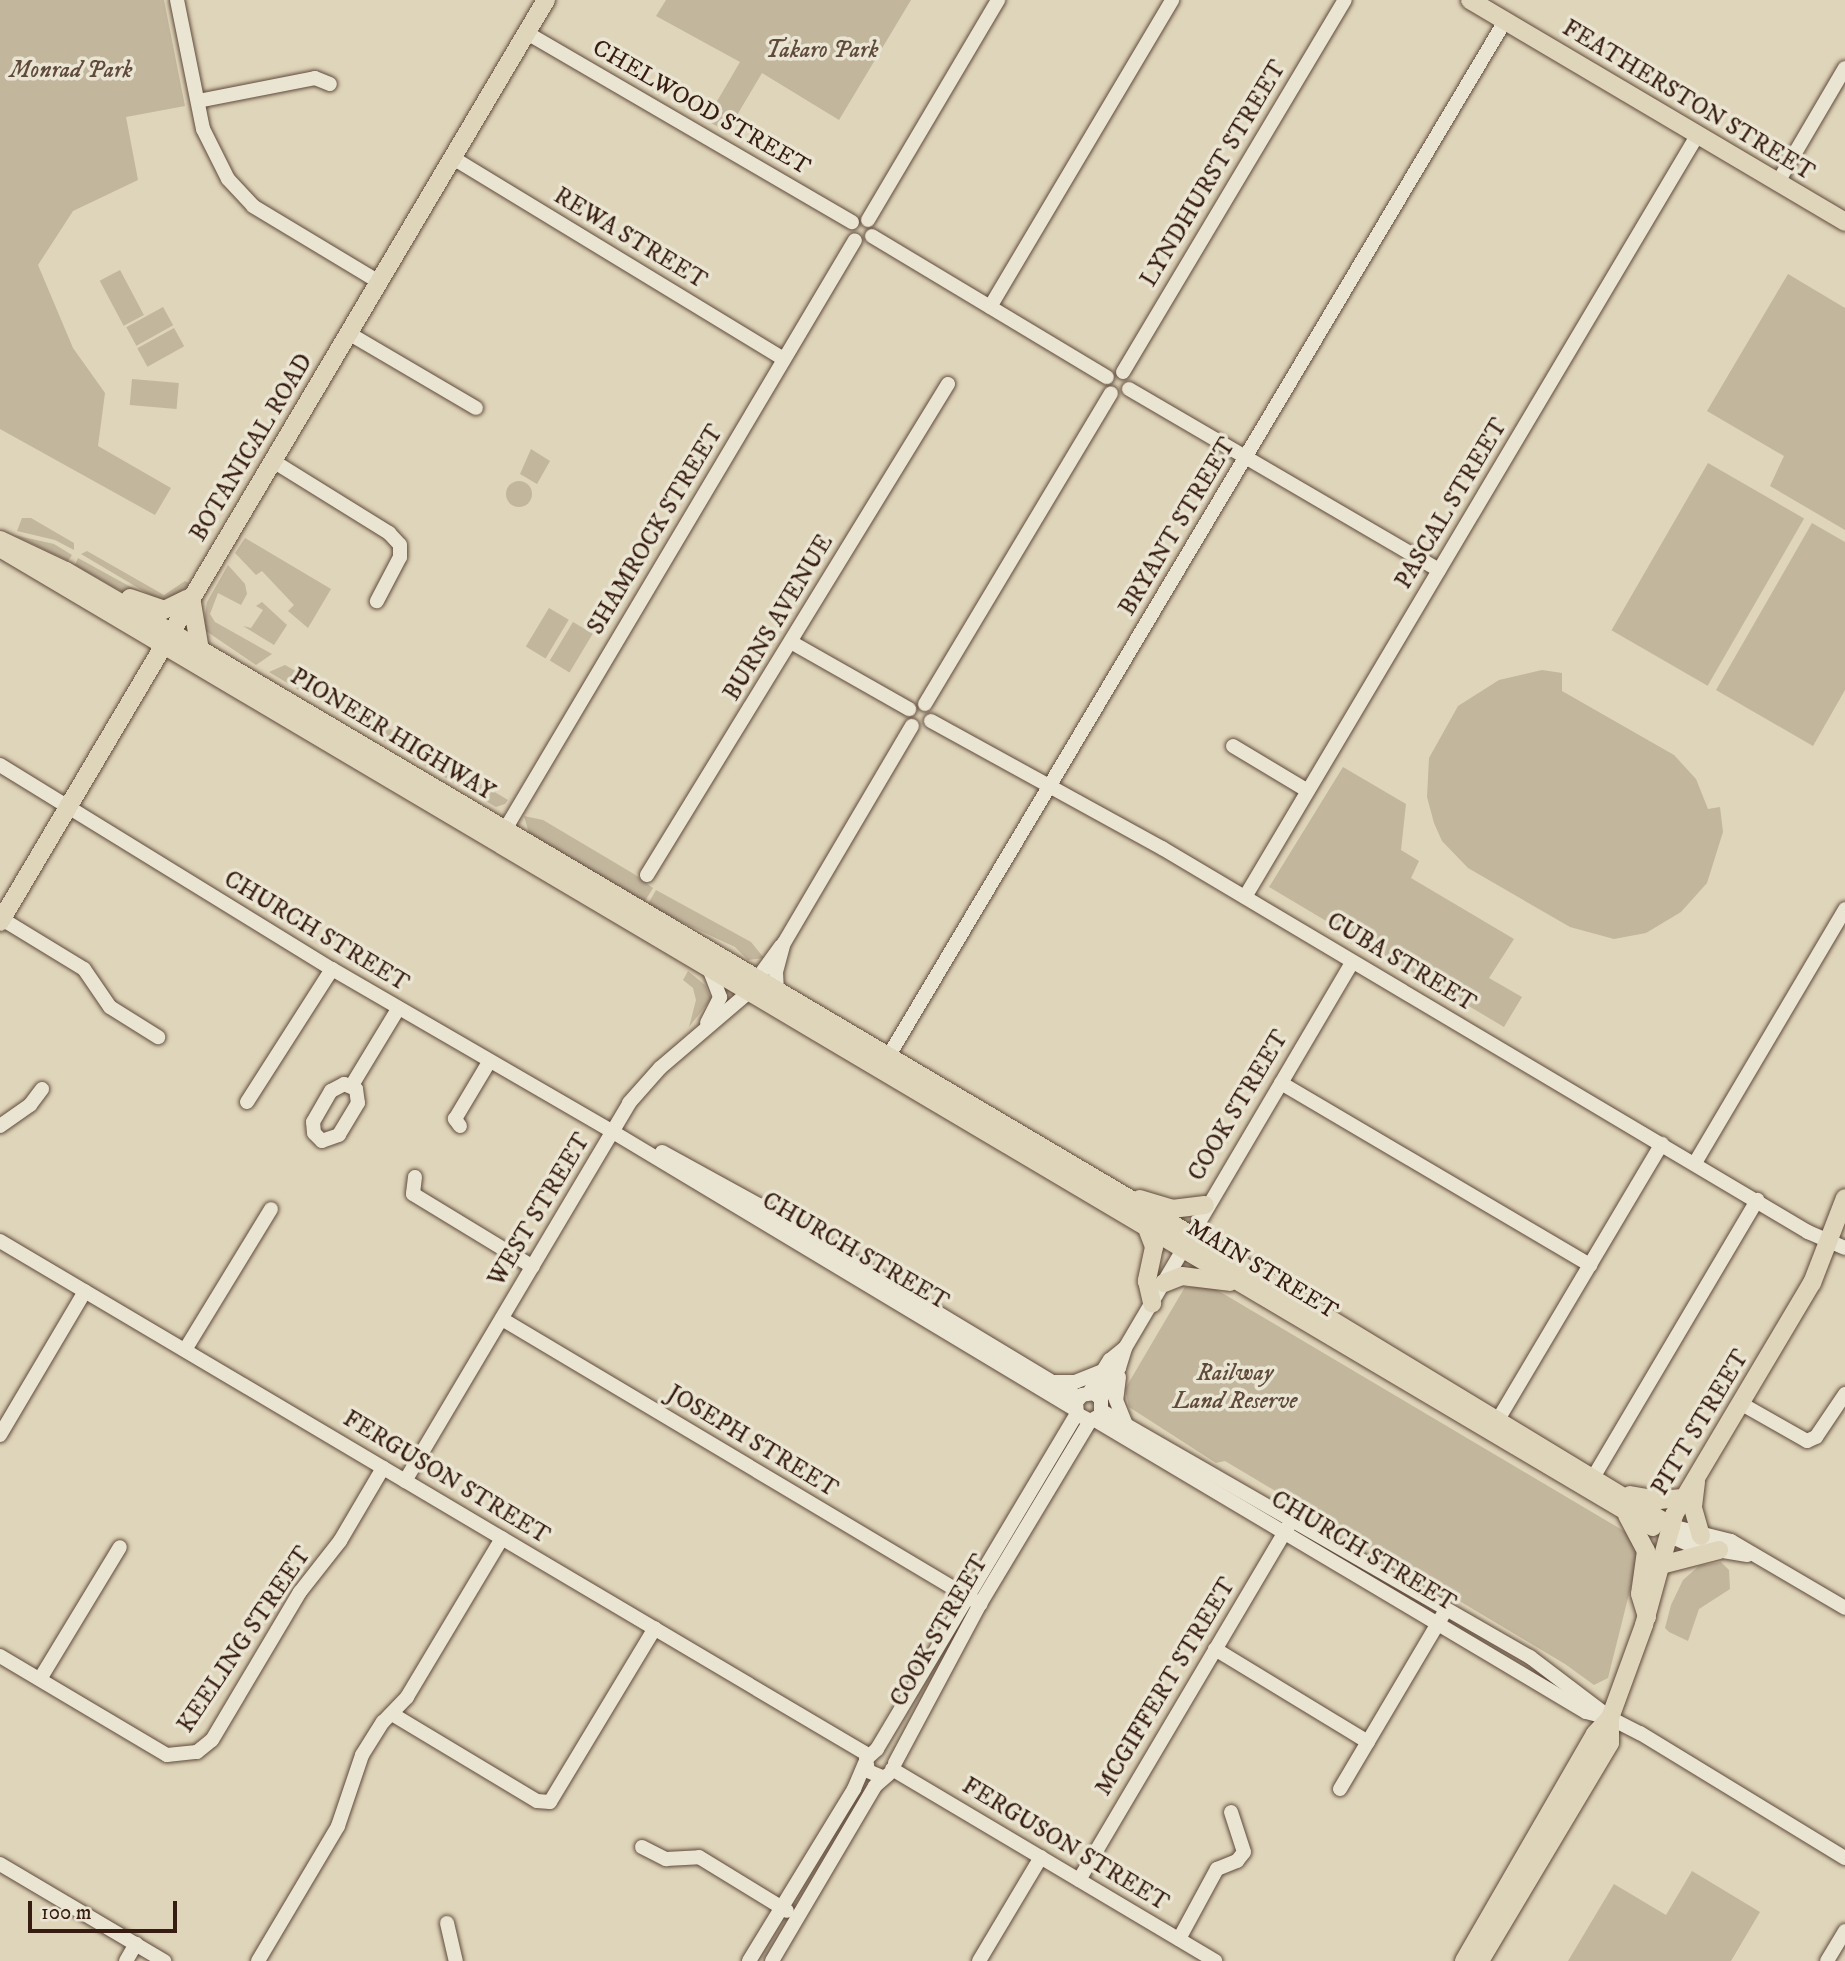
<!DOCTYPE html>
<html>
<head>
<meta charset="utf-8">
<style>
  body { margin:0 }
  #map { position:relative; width:1845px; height:1961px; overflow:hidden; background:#dfd5ba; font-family:"IM FELL DW Pica",serif }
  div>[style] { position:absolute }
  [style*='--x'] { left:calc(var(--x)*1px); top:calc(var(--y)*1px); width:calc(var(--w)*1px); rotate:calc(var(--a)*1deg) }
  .green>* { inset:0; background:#c2b69d; transform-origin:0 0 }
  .round { border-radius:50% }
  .roads { filter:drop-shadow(0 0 2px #604a3b) drop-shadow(0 0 2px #604a3b) }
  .minor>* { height:14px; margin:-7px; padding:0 7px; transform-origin:7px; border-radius:7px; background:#eae4d2 }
  .major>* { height:18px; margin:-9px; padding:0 9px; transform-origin:9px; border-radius:9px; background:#dfd5ba }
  span { translate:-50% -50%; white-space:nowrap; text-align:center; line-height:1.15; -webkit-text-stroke:7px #eae4d2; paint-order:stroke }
  .park-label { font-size:24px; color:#604a3b; font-style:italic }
  .street-label { font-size:24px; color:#361c11 }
  .scale { position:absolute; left:28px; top:1901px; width:149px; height:32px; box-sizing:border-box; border:4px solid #361c11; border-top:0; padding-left:9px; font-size:21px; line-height:24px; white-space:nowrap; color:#361c11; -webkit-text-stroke:5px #eae4d2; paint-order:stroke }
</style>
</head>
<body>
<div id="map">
  <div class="green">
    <div style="clip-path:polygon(0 0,164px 0,185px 106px,126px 117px,138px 180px,73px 211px,38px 265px,73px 348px,105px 393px,98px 446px,171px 488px,155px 515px,0 429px)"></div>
    <div style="clip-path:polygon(666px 0,911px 0,839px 120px,762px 73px,727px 132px,706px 120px,740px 62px,656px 16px)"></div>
    <div style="left:120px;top:270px;width:51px;height:23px;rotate:62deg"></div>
    <div style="clip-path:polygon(1788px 274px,1845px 308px,1845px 530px,1770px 486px,1784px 456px,1707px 411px)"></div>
    <div style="left:163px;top:307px;width:21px;height:42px;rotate:61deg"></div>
    <div style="left:174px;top:328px;width:21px;height:42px;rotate:61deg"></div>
    <div style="left:132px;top:379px;width:47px;height:26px;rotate:5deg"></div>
    <div style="clip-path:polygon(531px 449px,550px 461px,537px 484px,520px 474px)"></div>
    <div style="left:1708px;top:463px;width:111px;height:193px;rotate:30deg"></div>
    <div class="round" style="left:506px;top:481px;width:26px;height:26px"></div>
    <div style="clip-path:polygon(22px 518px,31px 518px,74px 543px,74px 550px,55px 540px,17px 531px)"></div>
    <div style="clip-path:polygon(1812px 523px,1845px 542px,1845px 690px,1813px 746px,1716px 690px)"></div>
    <div style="clip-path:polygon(14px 535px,54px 544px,72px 555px,68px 561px)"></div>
    <div style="clip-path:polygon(245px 538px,331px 589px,308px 628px,288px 611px,294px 605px,262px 571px,256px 575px,235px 553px)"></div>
    <div style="clip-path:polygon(87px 551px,164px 595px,185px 581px,190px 584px,167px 605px,81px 554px)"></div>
    <div style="clip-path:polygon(78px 558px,158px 602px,140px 602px,75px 565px)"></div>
    <div style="clip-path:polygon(228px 565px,245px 584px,247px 594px,241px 605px,218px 593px,210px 614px,215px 622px,272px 654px,256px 665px,203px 629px,207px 602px)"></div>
    <div style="clip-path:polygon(262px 602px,287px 625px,274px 645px,243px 626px,251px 628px,263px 610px,256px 606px)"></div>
    <div style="left:549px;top:608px;width:23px;height:45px;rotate:31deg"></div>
    <div style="left:573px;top:622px;width:23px;height:45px;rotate:31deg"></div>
    <div style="clip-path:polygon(285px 665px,303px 675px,299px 690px,269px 672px)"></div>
    <div style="clip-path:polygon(1542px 670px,1562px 673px,1562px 691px,1674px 755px,1696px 779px,1708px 809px,1720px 807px,1723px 832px,1707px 883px,1681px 912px,1646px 933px,1614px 939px,1570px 927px,1468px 868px,1442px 841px,1434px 823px,1427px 797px,1429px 758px,1458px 706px,1499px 680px)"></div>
    <div style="left:327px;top:690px;width:44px;height:13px;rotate:31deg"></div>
    <div style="left:377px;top:721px;width:39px;height:13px;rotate:31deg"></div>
    <div style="clip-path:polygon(418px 746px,508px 800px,505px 804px,496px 807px,412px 758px)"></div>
    <div style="clip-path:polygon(1343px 767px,1406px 804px,1401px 850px,1419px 861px,1411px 878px,1514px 939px,1489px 978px,1522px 997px,1504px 1027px,1269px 887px)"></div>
    <div style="clip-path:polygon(524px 816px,543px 820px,634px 874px,653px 888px,643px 904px,529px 833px)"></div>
    <div style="clip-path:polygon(656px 890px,751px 942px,764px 958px,748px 960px,735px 947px,647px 906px)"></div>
    <div style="clip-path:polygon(688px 971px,705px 985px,711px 999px,689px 1027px,696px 1000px,693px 988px,683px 980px)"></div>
    <div style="clip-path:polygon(1185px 1287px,1212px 1287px,1629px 1534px,1639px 1554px,1608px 1678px,1594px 1685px,1565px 1664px,1225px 1461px,1216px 1463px,1129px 1407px,1125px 1389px)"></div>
    <div style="clip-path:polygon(1721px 1562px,1729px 1570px,1730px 1589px,1699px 1609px,1688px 1641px,1669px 1632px,1665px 1628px,1671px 1605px,1683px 1580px,1699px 1566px)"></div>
    <div style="clip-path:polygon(1692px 1871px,1760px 1912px,1731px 1961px,1568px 1961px,1614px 1884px,1666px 1915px)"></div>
  </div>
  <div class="roads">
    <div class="minor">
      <div style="--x:177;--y:0;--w:132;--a:78.6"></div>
      <div style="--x:203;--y:129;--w:56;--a:63.4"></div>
      <div style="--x:228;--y:179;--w:37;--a:47"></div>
      <div style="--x:253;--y:206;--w:147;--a:31.1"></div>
      <div style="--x:527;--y:33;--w:376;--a:30.2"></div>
      <div style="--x:198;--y:101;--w:119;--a:-11.1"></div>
      <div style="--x:315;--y:78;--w:16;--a:22"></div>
      <div style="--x:453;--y:158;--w:387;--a:31.3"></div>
      <div style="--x:1778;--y:182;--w:132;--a:-59.6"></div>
      <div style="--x:868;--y:220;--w:256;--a:-59.4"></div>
      <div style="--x:872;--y:236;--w:274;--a:31"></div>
      <div style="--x:990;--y:307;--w:357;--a:-59.3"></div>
      <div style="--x:350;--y:334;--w:146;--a:30.4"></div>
      <div style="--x:1123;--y:372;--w:433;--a:-59.2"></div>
      <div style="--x:1129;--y:389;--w:359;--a:30.3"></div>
      <div style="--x:273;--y:461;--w:137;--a:31.8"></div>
      <div style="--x:389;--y:533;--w:16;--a:47"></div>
      <div style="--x:400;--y:545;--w:12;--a:90"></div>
      <div style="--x:400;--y:557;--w:50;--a:117.6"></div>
      <div style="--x:791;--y:642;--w:136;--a:29.6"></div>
      <div style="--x:925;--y:704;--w:362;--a:-59.1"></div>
      <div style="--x:931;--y:721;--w:264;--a:28.8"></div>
      <div style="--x:1162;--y:848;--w:752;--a:30.73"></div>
      <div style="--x:1808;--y:1232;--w:40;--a:23.4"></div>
      <div style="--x:1233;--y:746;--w:87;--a:31"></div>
      <div style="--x:0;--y:765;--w:390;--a:31.6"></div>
      <div style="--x:332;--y:969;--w:325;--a:30.1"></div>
      <div style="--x:613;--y:1132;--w:540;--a:30.98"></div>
      <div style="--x:500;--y:838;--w:695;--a:-59.3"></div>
      <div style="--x:647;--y:875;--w:576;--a:-58.49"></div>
      <div style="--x:1245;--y:897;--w:887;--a:-59.3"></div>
      <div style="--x:2;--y:919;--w:96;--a:31.4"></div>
      <div style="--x:84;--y:969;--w:46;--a:55.6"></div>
      <div style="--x:110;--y:1007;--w:57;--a:32"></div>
      <div style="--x:757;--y:979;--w:41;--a:-54"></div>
      <div style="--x:777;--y:991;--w:19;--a:-93"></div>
      <div style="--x:776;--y:972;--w:30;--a:-75"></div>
      <div style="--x:784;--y:943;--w:252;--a:-59.5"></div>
      <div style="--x:707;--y:1023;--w:29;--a:-63"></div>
      <div style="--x:720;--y:997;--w:30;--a:-111"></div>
      <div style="--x:888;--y:1057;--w:1206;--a:-59.22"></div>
      <div style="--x:1281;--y:1083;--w:359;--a:30.5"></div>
      <div style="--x:344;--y:1084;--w:13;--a:23"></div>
      <div style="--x:356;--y:1089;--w:14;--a:82"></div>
      <div style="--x:358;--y:1103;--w:37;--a:121"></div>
      <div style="--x:339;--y:1135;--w:18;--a:161"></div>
      <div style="--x:322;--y:1141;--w:11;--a:-135"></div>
      <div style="--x:314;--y:1133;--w:11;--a:-95"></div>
      <div style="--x:313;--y:1122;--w:36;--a:-60"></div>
      <div style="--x:331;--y:1091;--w:15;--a:-28"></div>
      <div style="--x:352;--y:1085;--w:89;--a:-58.8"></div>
      <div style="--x:247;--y:1102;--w:158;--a:-57.4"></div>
      <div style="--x:0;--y:1126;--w:37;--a:-35"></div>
      <div style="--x:30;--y:1105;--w:20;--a:-53"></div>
      <div style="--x:460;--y:1126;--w:9;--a:-126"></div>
      <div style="--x:455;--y:1119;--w:66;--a:-59.2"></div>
      <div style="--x:662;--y:1152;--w:111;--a:28.7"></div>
      <div style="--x:759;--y:1205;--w:374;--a:31.1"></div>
      <div style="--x:1695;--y:1163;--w:295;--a:-59.4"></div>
      <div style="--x:415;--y:1177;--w:17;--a:97"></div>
      <div style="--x:413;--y:1194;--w:140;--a:31.3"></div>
      <div style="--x:0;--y:1241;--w:1009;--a:30.63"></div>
      <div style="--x:502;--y:1319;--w:557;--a:30.8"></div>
      <div style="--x:185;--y:1350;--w:165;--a:-58.6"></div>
      <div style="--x:1119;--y:1377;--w:23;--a:97"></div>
      <div style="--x:1116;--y:1400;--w:29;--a:68"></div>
      <div style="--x:1055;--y:1382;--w:20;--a:0"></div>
      <div style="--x:1075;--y:1382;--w:29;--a:-22"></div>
      <div style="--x:1089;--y:1393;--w:39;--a:-58"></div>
      <div style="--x:1110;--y:1360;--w:19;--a:-39"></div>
      <div style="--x:1101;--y:1399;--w:9;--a:-139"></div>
      <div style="--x:1094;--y:1393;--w:12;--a:171"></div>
      <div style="--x:1082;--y:1395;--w:9;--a:131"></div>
      <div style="--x:1076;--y:1402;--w:12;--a:85"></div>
      <div style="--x:1077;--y:1414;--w:15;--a:28"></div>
      <div style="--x:1090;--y:1421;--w:13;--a:-29"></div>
      <div style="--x:1101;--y:1415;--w:16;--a:-90"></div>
      <div style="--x:1101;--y:1399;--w:36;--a:-60"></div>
      <div style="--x:1119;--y:1368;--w:21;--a:-73"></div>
      <div style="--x:1125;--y:1348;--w:448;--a:-59.5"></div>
      <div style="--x:1740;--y:1403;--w:77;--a:29.6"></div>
      <div style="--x:1807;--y:1441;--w:10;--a:-24"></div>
      <div style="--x:1816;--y:1437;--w:52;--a:-56"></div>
      <div style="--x:1102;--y:1411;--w:494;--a:29.9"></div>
      <div style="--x:1530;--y:1657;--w:99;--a:37.2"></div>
      <div style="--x:1499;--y:1418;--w:319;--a:-59.3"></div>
      <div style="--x:1095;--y:1420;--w:571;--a:30.74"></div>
      <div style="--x:1586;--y:1712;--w:25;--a:14"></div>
      <div style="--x:1610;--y:1718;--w:34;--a:27"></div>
      <div style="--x:1640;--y:1733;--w:240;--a:31.4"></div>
      <div style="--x:0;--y:1435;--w:167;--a:-59.4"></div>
      <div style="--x:1594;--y:1476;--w:321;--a:-59.4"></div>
      <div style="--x:405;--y:1481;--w:439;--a:-59.3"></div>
      <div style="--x:629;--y:1103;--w:47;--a:-48.5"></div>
      <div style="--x:660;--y:1068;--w:117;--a:-40.5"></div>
      <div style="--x:1671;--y:1526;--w:62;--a:14"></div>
      <div style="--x:1731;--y:1541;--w:132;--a:30.4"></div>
      <div style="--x:1668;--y:1535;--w:27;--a:24"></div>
      <div style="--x:1693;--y:1546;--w:55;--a:9.5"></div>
      <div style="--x:1215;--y:1649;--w:179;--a:31.3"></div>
      <div style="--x:0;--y:1656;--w:194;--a:30.7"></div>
      <div style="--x:167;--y:1755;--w:30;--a:-6"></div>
      <div style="--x:197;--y:1752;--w:19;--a:-39"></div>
      <div style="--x:212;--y:1740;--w:172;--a:-59.3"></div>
      <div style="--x:300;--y:1592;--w:65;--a:-51.9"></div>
      <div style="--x:340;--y:1541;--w:85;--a:-59.5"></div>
      <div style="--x:40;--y:1679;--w:154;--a:-58.8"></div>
      <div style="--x:392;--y:1714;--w:169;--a:31"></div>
      <div style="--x:537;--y:1801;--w:13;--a:4"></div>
      <div style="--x:550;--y:1802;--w:203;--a:-58.9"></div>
      <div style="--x:895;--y:1763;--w:180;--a:-61.9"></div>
      <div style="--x:980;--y:1604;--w:214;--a:-59"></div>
      <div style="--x:892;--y:1769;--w:376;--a:30.7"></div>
      <div style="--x:882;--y:1777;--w:15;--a:-157"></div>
      <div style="--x:868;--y:1771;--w:12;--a:-99"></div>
      <div style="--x:866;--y:1759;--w:15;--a:-42"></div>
      <div style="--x:877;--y:1749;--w:390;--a:-59.2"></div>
      <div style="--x:1340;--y:1789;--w:202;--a:-59.4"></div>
      <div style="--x:642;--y:1847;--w:27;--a:27"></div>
      <div style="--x:666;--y:1859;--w:33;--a:-3"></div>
      <div style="--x:699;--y:1857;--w:103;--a:31.5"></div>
      <div style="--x:0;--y:1864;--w:191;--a:30.6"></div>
      <div style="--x:1079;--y:1880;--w:411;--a:-59.4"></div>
      <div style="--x:447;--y:1923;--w:39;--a:77"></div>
      <div style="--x:1179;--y:1939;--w:80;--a:-61.5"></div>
      <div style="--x:1217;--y:1869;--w:22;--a:-22"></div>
      <div style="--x:1237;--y:1861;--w:11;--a:-52"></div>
      <div style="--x:1244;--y:1852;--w:42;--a:-108"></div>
      <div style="--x:126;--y:1961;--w:20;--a:-60"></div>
      <div style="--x:258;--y:1961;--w:157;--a:-59.3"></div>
      <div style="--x:338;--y:1826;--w:75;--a:-71.3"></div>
      <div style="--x:362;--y:1755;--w:39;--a:-58"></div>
      <div style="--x:383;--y:1722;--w:35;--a:-46"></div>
      <div style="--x:407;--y:1697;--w:185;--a:-59.1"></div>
      <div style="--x:749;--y:1961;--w:202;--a:-58.6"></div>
      <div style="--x:854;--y:1789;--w:28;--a:-67"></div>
      <div style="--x:772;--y:1961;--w:203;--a:-59.5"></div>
      <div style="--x:875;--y:1786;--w:18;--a:-41"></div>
      <div style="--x:979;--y:1961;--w:121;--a:-59.2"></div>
      <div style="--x:1827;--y:1961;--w:35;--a:-59"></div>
    </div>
    <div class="major">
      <div style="--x:1470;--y:0;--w:436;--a:30.6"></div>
      <div style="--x:0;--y:540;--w:73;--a:25.2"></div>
      <div style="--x:66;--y:571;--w:137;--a:30.3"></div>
      <div style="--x:184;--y:640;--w:1189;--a:30.58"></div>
      <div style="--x:1208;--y:1245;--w:542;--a:31.25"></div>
      <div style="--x:0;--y:548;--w:1921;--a:30.64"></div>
      <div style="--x:191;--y:597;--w:54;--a:80.4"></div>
      <div style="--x:130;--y:598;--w:36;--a:19"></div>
      <div style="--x:164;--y:610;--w:25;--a:-26"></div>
      <div style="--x:0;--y:922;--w:1072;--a:-59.37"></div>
      <div style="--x:1140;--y:1199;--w:34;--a:17"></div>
      <div style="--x:1172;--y:1209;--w:33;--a:-7"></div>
      <div style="--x:1148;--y:1231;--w:17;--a:69"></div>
      <div style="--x:1154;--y:1247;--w:35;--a:102"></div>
      <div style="--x:1147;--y:1281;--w:23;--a:77"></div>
      <div style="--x:1164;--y:1283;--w:19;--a:-21"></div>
      <div style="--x:1182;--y:1276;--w:48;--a:7.1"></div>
      <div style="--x:1696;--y:1482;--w:26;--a:97"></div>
      <div style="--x:1693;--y:1508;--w:29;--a:74"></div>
      <div style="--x:1630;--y:1495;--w:29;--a:10"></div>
      <div style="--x:1659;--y:1500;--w:24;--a:-5"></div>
      <div style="--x:1627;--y:1515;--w:41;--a:62.2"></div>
      <div style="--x:1646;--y:1551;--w:43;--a:97.9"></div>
      <div style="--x:1640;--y:1594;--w:24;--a:73"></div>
      <div style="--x:1661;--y:1565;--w:60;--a:-14.5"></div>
      <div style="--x:1464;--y:1961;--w:262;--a:-60"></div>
      <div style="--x:1595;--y:1734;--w:22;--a:-47"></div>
      <div style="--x:1610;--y:1718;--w:99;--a:-69.9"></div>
      <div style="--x:1644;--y:1625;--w:114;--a:-74.7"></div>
      <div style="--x:1674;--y:1515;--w:270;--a:-59.3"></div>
      <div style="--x:1812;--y:1283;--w:91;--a:-68.8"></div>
      <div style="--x:1480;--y:1961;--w:254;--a:-59.2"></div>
      <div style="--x:1610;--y:1743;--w:25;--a:-90"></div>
    </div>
  </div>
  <div class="park-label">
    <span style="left:822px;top:51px">Takaro Park</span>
    <span style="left:71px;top:71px">Monrad Park</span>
    <span style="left:1235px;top:1388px">Railway<br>Land Reserve</span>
  </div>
  <div class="street-label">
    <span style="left:1688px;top:101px;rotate:31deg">FEATHERSTON STREET</span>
    <span style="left:701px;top:108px;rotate:30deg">CHELWOOD STREET</span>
    <span style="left:1214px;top:174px;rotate:-59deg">LYNDHURST STREET</span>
    <span style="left:630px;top:239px;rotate:31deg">REWA STREET</span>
    <span style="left:252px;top:448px;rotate:-59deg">BOTANICAL ROAD</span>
    <span style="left:1452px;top:504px;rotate:-59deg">PASCAL STREET</span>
    <span style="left:1178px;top:527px;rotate:-59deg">BRYANT STREET</span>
    <span style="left:656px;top:530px;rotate:-59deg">SHAMROCK STREET</span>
    <span style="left:779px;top:618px;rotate:-59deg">BURNS AVENUE</span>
    <span style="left:392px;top:735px;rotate:31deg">PIONEER HIGHWAY</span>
    <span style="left:316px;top:932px;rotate:31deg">CHURCH STREET</span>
    <span style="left:1401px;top:963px;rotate:31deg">CUBA STREET</span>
    <span style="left:1239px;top:1106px;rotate:-59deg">COOK STREET</span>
    <span style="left:540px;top:1210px;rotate:-59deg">WEST STREET</span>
    <span style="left:855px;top:1252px;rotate:30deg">CHURCH STREET</span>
    <span style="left:1262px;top:1270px;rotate:31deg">MAIN STREET</span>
    <span style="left:1701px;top:1423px;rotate:-59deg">PITT STREET</span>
    <span style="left:752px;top:1442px;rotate:31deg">JOSEPH STREET</span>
    <span style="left:446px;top:1478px;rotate:31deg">FERGUSON STREET</span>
    <span style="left:1363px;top:1552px;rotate:31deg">CHURCH STREET</span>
    <span style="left:940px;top:1631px;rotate:-60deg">COOK STREET</span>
    <span style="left:245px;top:1640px;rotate:-56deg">KEELING STREET</span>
    <span style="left:1166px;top:1687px;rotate:-59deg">MCGIFFERT STREET</span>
    <span style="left:1065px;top:1845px;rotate:31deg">FERGUSON STREET</span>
  </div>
  <div class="scale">100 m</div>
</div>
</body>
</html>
